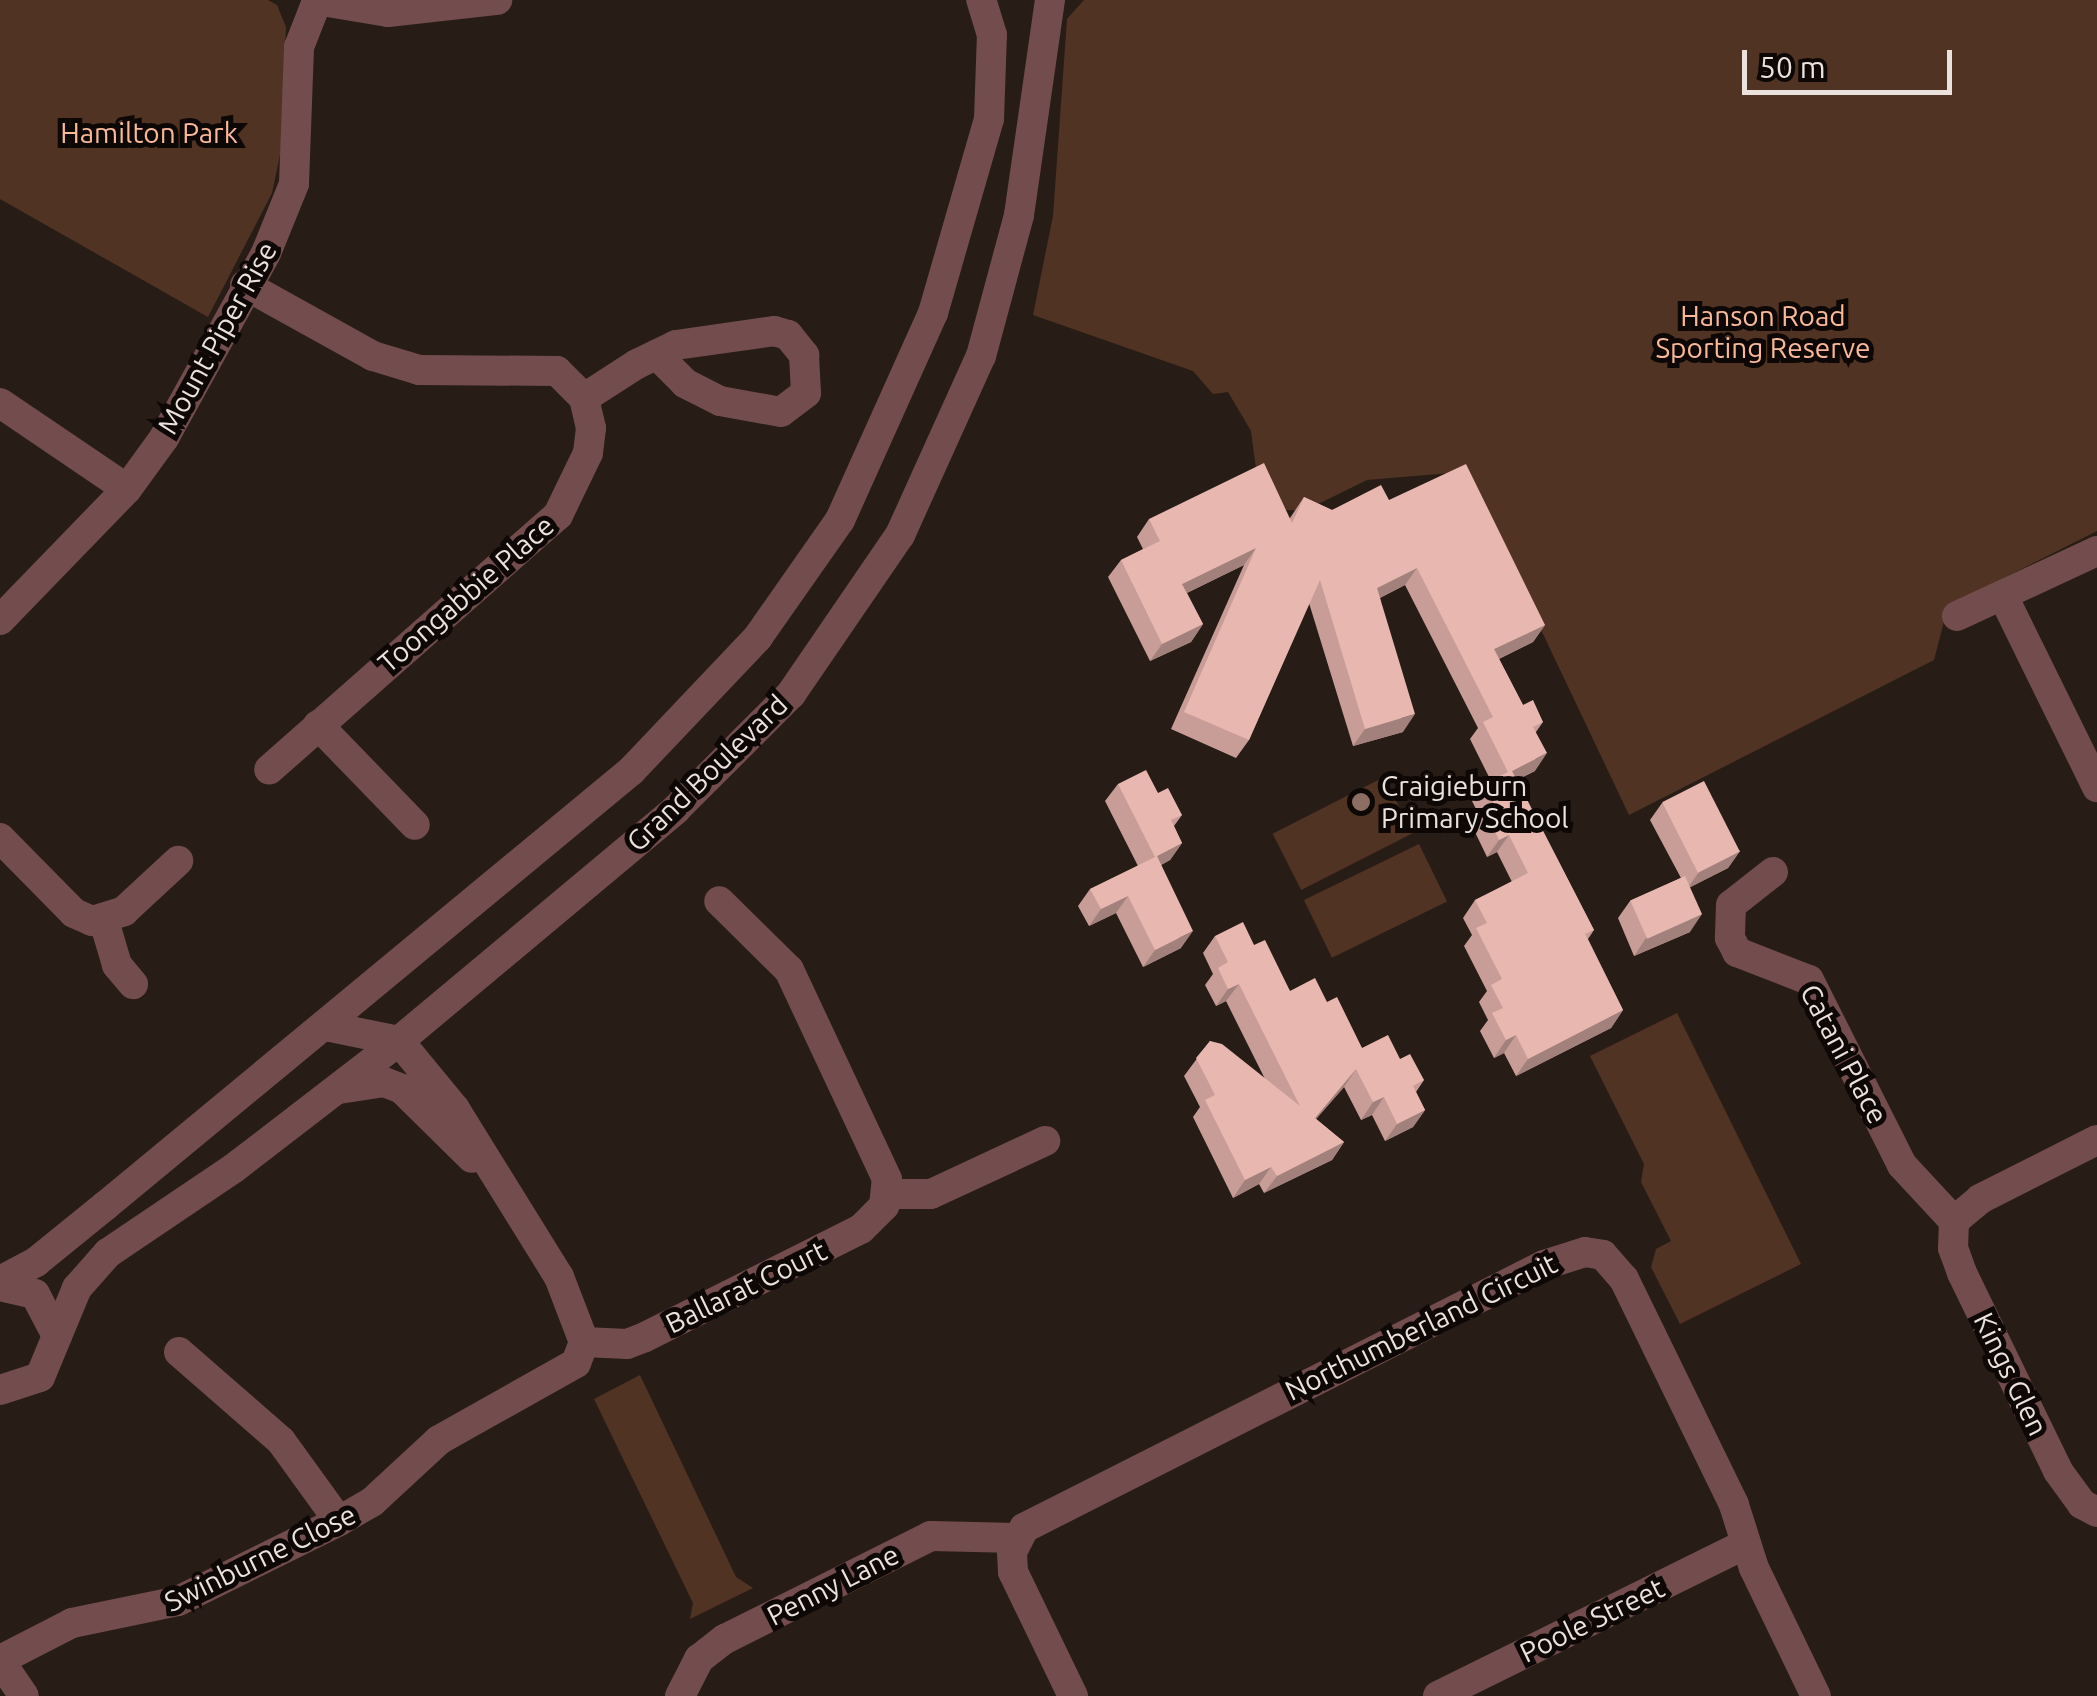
<!DOCTYPE html>
<html>
<head>
<meta charset="utf-8">
<style>
  body { margin:0 }
  #map { position:relative; width:2097px; height:1696px; overflow:hidden; background:#281c16; font-family:Ubuntu,sans-serif }
  div>[style] { position:absolute }
  [style*='--x'] { left:calc(var(--x)*1px); top:calc(var(--y)*1px); width:calc(var(--w)*1px); rotate:calc(var(--a)*1deg) }
  .green>* { inset:0; background:#513323; transform-origin:0 0 }
  .minor>* { height:30px; margin:-15px; padding:0 15px; transform-origin:15px; border-radius:15px; background:#734d4d }
  .wall>* { inset:0; background:#c89d97 }
  .shaded-wall>* { inset:0; background:#a2807b }
  .building>* { inset:0; background:#e8b7b0; transform-origin:0 0 }
  .dots>* { width:28px; height:28px; translate:-50% -50%; box-sizing:border-box; border:5px solid #0d0806; border-radius:50% }
  span { translate:-50% -50%; white-space:nowrap; text-align:center; line-height:1.15; -webkit-text-stroke:10px #0d0806; paint-order:stroke }
  .park-label { font-size:28px; color:#f9b897 }
  .street-label { font-size:28px; color:#ebe2de }
  .poi-label { font-size:28px; color:#ebe2de }
  .left { translate:0 -50%; text-align:left }
  .scale { position:absolute; left:1742px; top:50px; width:210px; height:45px; box-sizing:border-box; border:5px solid #ebe2de; border-top:0; padding-left:12px; font-size:30px; line-height:35px; white-space:nowrap; color:#ebe2de; -webkit-text-stroke:8px #0d0806; paint-order:stroke }
</style>
</head>
<body>
<div id="map">
  <div class="green">
    <div style="clip-path:polygon(0 0,268px 0,277px 5px,286px 27px,281px 150px,272px 193px,208px 317px,0 199px)"></div>
    <div style="clip-path:polygon(1084px 0,2097px 0,2097px 531px,1948px 606px,1934px 660px,1629px 815px,1525px 596px,1450px 473px,1367px 480px,1304px 511px,1286px 510px,1256px 469px,1251px 431px,1228px 392px,1213px 394px,1193px 371px,1033px 315px,1053px 216px,1067px 19px)"></div>
    <div style="left:1384px;top:777px;width:63px;height:125px;rotate:63deg"></div>
    <div style="left:1419px;top:844px;width:64px;height:128px;rotate:64deg"></div>
    <div style="clip-path:polygon(1677px 1013px,1801px 1264px,1680px 1324px,1651px 1267px,1656px 1249px,1671px 1241px,1641px 1182px,1644px 1164px,1590px 1056px)"></div>
    <div style="clip-path:polygon(640px 1375px,736px 1577px,753px 1588px,690px 1619px,693px 1603px,594px 1399px)"></div>
  </div>
  <div class="minor">
    <div style="--x:316;--y:0;--w:73;--a:9.5"></div>
    <div style="--x:388;--y:12;--w:110;--a:-6.3"></div>
    <div style="--x:245;--y:285;--w:146;--a:29"></div>
    <div style="--x:373;--y:356;--w:48;--a:16.9"></div>
    <div style="--x:419;--y:370;--w:138;--a:0.4"></div>
    <div style="--x:557;--y:371;--w:38;--a:45"></div>
    <div style="--x:584;--y:398;--w:31;--a:77"></div>
    <div style="--x:591;--y:428;--w:25;--a:97"></div>
    <div style="--x:588;--y:453;--w:69;--a:115.8"></div>
    <div style="--x:558;--y:515;--w:385;--a:138.6"></div>
    <div style="--x:584;--y:398;--w:63;--a:-32.7"></div>
    <div style="--x:637;--y:364;--w:43;--a:-26"></div>
    <div style="--x:676;--y:345;--w:99;--a:-8.1"></div>
    <div style="--x:774;--y:331;--w:15;--a:16"></div>
    <div style="--x:788;--y:335;--w:26;--a:51"></div>
    <div style="--x:804;--y:355;--w:38;--a:87"></div>
    <div style="--x:806;--y:393;--w:31;--a:143"></div>
    <div style="--x:781;--y:412;--w:62;--a:-169.8"></div>
    <div style="--x:720;--y:401;--w:39;--a:-153"></div>
    <div style="--x:685;--y:383;--w:40;--a:-135"></div>
    <div style="--x:0;--y:403;--w:153;--a:34.1"></div>
    <div style="--x:2004;--y:598;--w:211;--a:63.8"></div>
    <div style="--x:1957;--y:616;--w:154;--a:-24.9"></div>
    <div style="--x:0;--y:620;--w:182;--a:-45.9"></div>
    <div style="--x:127;--y:489;--w:63;--a:-54"></div>
    <div style="--x:164;--y:438;--w:211;--a:-61.1"></div>
    <div style="--x:266;--y:253;--w:74;--a:-67.9"></div>
    <div style="--x:294;--y:184;--w:137;--a:-87.9"></div>
    <div style="--x:299;--y:47;--w:49;--a:-68.6"></div>
    <div style="--x:318;--y:725;--w:139;--a:45.9"></div>
    <div style="--x:0;--y:838;--w:105;--a:45.4"></div>
    <div style="--x:74;--y:913;--w:20;--a:24"></div>
    <div style="--x:92;--y:921;--w:34;--a:-17"></div>
    <div style="--x:124;--y:911;--w:74;--a:-42.8"></div>
    <div style="--x:1773;--y:872;--w:53;--a:141.8"></div>
    <div style="--x:1731;--y:905;--w:33;--a:92"></div>
    <div style="--x:1730;--y:938;--w:16;--a:63"></div>
    <div style="--x:1737;--y:952;--w:77;--a:21.3"></div>
    <div style="--x:1809;--y:980;--w:207;--a:63.3"></div>
    <div style="--x:1902;--y:1165;--w:76;--a:47.1"></div>
    <div style="--x:104;--y:921;--w:46;--a:73.5"></div>
    <div style="--x:117;--y:965;--w:25;--a:50"></div>
    <div style="--x:339;--y:1089;--w:46;--a:-8.8"></div>
    <div style="--x:384;--y:1082;--w:19;--a:21"></div>
    <div style="--x:402;--y:1089;--w:98;--a:44.6"></div>
    <div style="--x:887;--y:1194;--w:44;--a:0"></div>
    <div style="--x:931;--y:1194;--w:126;--a:-24.9"></div>
    <div style="--x:1954;--y:1221;--w:27;--a:92"></div>
    <div style="--x:1953;--y:1248;--w:27;--a:70"></div>
    <div style="--x:1962;--y:1273;--w:220;--a:64.1"></div>
    <div style="--x:2058;--y:1471;--w:41;--a:54"></div>
    <div style="--x:2082;--y:1504;--w:17;--a:28"></div>
    <div style="--x:1954;--y:1221;--w:34;--a:-40"></div>
    <div style="--x:1980;--y:1199;--w:131;--a:-26.8"></div>
    <div style="--x:0;--y:1281;--w:41;--a:-27.8"></div>
    <div style="--x:36;--y:1262;--w:89;--a:-39.1"></div>
    <div style="--x:105;--y:1206;--w:683;--a:-39.59"></div>
    <div style="--x:631;--y:771;--w:185;--a:-46.5"></div>
    <div style="--x:758;--y:637;--w:143;--a:-55"></div>
    <div style="--x:840;--y:520;--w:227;--a:-65.8"></div>
    <div style="--x:933;--y:313;--w:202;--a:-73.9"></div>
    <div style="--x:989;--y:119;--w:84;--a:-88"></div>
    <div style="--x:992;--y:35;--w:37;--a:-107"></div>
    <div style="--x:0;--y:1286;--w:36;--a:13"></div>
    <div style="--x:35;--y:1294;--w:47;--a:62.4"></div>
    <div style="--x:57;--y:1336;--w:44;--a:112.5"></div>
    <div style="--x:40;--y:1377;--w:42;--a:162"></div>
    <div style="--x:57;--y:1336;--w:52;--a:-67.4"></div>
    <div style="--x:77;--y:1288;--w:47;--a:-48.5"></div>
    <div style="--x:108;--y:1253;--w:152;--a:-34"></div>
    <div style="--x:234;--y:1168;--w:208;--a:-37.6"></div>
    <div style="--x:399;--y:1041;--w:361;--a:-39.9"></div>
    <div style="--x:676;--y:809;--w:163;--a:-45"></div>
    <div style="--x:791;--y:694;--w:193;--a:-55.6"></div>
    <div style="--x:900;--y:535;--w:196;--a:-65.7"></div>
    <div style="--x:981;--y:356;--w:146;--a:-74.9"></div>
    <div style="--x:1019;--y:215;--w:217;--a:-81.8"></div>
    <div style="--x:584;--y:1342;--w:43;--a:2.7"></div>
    <div style="--x:627;--y:1344;--w:19;--a:-21"></div>
    <div style="--x:645;--y:1337;--w:241;--a:-26.6"></div>
    <div style="--x:861;--y:1229;--w:33;--a:-45"></div>
    <div style="--x:884;--y:1206;--w:27;--a:-84"></div>
    <div style="--x:887;--y:1179;--w:231;--a:-115.1"></div>
    <div style="--x:789;--y:970;--w:98;--a:-135.4"></div>
    <div style="--x:179;--y:1352;--w:135;--a:41.1"></div>
    <div style="--x:281;--y:1441;--w:99;--a:54.1"></div>
    <div style="--x:0;--y:1660;--w:81;--a:-27.2"></div>
    <div style="--x:72;--y:1623;--w:108;--a:-11.7"></div>
    <div style="--x:178;--y:1601;--w:180;--a:-26.4"></div>
    <div style="--x:339;--y:1521;--w:38;--a:-30"></div>
    <div style="--x:372;--y:1502;--w:91;--a:-42.8"></div>
    <div style="--x:439;--y:1440;--w:157;--a:-29.3"></div>
    <div style="--x:576;--y:1363;--w:22;--a:-69"></div>
    <div style="--x:584;--y:1342;--w:70;--a:-111"></div>
    <div style="--x:559;--y:1277;--w:198;--a:-121.8"></div>
    <div style="--x:455;--y:1109;--w:88;--a:-129.5"></div>
    <div style="--x:399;--y:1041;--w:76;--a:-168.5"></div>
    <div style="--x:0;--y:1661;--w:42;--a:55.6"></div>
    <div style="--x:680;--y:1696;--w:42;--a:-62.8"></div>
    <div style="--x:699;--y:1659;--w:33;--a:-38"></div>
    <div style="--x:725;--y:1639;--w:230;--a:-26.6"></div>
    <div style="--x:931;--y:1536;--w:85;--a:1.3"></div>
    <div style="--x:1073;--y:1696;--w:138;--a:-115.8"></div>
    <div style="--x:1013;--y:1572;--w:20;--a:-93"></div>
    <div style="--x:1012;--y:1552;--w:27;--a:-63"></div>
    <div style="--x:1024;--y:1528;--w:583;--a:-26.83"></div>
    <div style="--x:1544;--y:1265;--w:43;--a:-17.6"></div>
    <div style="--x:1585;--y:1252;--w:18;--a:9"></div>
    <div style="--x:1603;--y:1255;--w:32;--a:49"></div>
    <div style="--x:1624;--y:1279;--w:251;--a:64"></div>
    <div style="--x:1734;--y:1505;--w:66;--a:72.4"></div>
    <div style="--x:1754;--y:1568;--w:142;--a:64.2"></div>
    <div style="--x:1438;--y:1696;--w:343;--a:-26.3"></div>
  </div>
  <div class="wall">
    <div style="clip-path:polygon(1304px 497px,1332px 510px,1389px 500px,1545px 625px,1533px 642px,1499px 659px,1523px 705px,1543px 722px,1536px 732px,1535px 771px,1517px 780px,1594px 930px,1588px 939px,1623px 1010px,1611px 1028px,1516px 1076px,1504px 1053px,1494px 1058px,1480px 1031px,1488px 1020px,1479px 1002px,1487px 991px,1464px 946px,1472px 935px,1463px 918px,1475px 900px,1512px 882px,1497px 852px,1487px 857px,1474px 830px,1481px 819px,1472px 801px,1484px 784px,1491px 781px,1470px 739px,1478px 728px,1405px 585px,1380px 598px,1403px 732px,1353px 746px,1309px 603px,1249px 740px,1236px 758px,1171px 729px,1244px 565px,1187px 593px,1203px 624px,1191px 642px,1150px 661px,1108px 577px,1121px 560px,1143px 549px,1137px 537px,1149px 519px,1290px 518px)"></div>
    <div style="clip-path:polygon(1118px 784px,1158px 793px,1182px 815px,1174px 826px,1182px 843px,1170px 860px,1161px 865px,1181px 948px,1143px 967px,1116px 913px,1089px 926px,1078px 906px,1090px 889px,1138px 866px,1105px 801px)"></div>
    <div style="clip-path:polygon(1662px 803px,1740px 851px,1728px 868px,1690px 887px,1690px 932px,1634px 956px,1618px 918px,1630px 901px,1681px 878px,1650px 820px)"></div>
    <div style="clip-path:polygon(1215px 936px,1254px 945px,1290px 991px,1327px 1002px,1362px 1048px,1400px 1059px,1424px 1080px,1416px 1092px,1425px 1110px,1413px 1127px,1385px 1141px,1372px 1115px,1361px 1120px,1344px 1087px,1316px 1119px,1344px 1142px,1332px 1160px,1264px 1193px,1259px 1184px,1233px 1198px,1193px 1117px,1200px 1107px,1184px 1076px,1210px 1041px,1265px 1079px,1226px 1001px,1216px 1006px,1205px 985px,1213px 974px,1203px 953px)"></div>
  </div>
  <div class="shaded-wall">
    <div style="clip-path:polygon(1256px 548px,1244px 565px,1170px 601px,1182px 584px)"></div>
    <div style="clip-path:polygon(1417px 568px,1405px 585px,1365px 605px,1377px 588px)"></div>
    <div style="clip-path:polygon(1203px 624px,1191px 642px,1150px 661px,1162px 644px)"></div>
    <div style="clip-path:polygon(1545px 625px,1533px 642px,1482px 667px,1494px 649px)"></div>
    <div style="clip-path:polygon(1415px 714px,1403px 732px,1353px 746px,1365px 729px)"></div>
    <div style="clip-path:polygon(1547px 753px,1535px 771px,1500px 788px,1512px 771px)"></div>
    <div style="clip-path:polygon(1509px 835px,1497px 852px,1487px 857px,1499px 840px)"></div>
    <div style="clip-path:polygon(1182px 843px,1170px 860px,1145px 874px,1157px 856px)"></div>
    <div style="clip-path:polygon(1740px 851px,1728px 868px,1687px 889px,1699px 872px)"></div>
    <div style="clip-path:polygon(1128px 896px,1116px 913px,1089px 926px,1101px 909px)"></div>
    <div style="clip-path:polygon(1702px 914px,1690px 932px,1634px 956px,1646px 938px)"></div>
    <div style="clip-path:polygon(1193px 931px,1181px 948px,1143px 967px,1155px 950px)"></div>
    <div style="clip-path:polygon(1239px 984px,1226px 1001px,1216px 1006px,1228px 989px)"></div>
    <div style="clip-path:polygon(1623px 1010px,1611px 1028px,1516px 1076px,1528px 1059px)"></div>
    <div style="clip-path:polygon(1516px 1035px,1504px 1053px,1494px 1058px,1506px 1040px)"></div>
    <div style="clip-path:polygon(1356px 1069px,1344px 1087px,1302px 1135px,1315px 1118px)"></div>
    <div style="clip-path:polygon(1384px 1097px,1372px 1115px,1361px 1120px,1373px 1102px)"></div>
    <div style="clip-path:polygon(1425px 1110px,1413px 1127px,1385px 1141px,1397px 1124px)"></div>
    <div style="clip-path:polygon(1344px 1142px,1332px 1160px,1264px 1193px,1277px 1176px)"></div>
    <div style="clip-path:polygon(1271px 1167px,1259px 1184px,1233px 1198px,1245px 1180px)"></div>
  </div>
  <div class="building">
    <div style="clip-path:polygon(1264px 463px,1292px 523px,1304px 497px,1332px 510px,1381px 485px,1389px 500px,1466px 464px,1545px 625px,1494px 649px,1523px 705px,1533px 700px,1543px 722px,1533px 727px,1547px 753px,1512px 771px,1594px 930px,1585px 934px,1623px 1010px,1528px 1059px,1516px 1035px,1506px 1040px,1492px 1013px,1503px 1008px,1491px 985px,1502px 979px,1476px 928px,1487px 923px,1475px 900px,1528px 873px,1509px 835px,1499px 840px,1486px 812px,1496px 808px,1484px 784px,1508px 772px,1483px 722px,1493px 717px,1417px 568px,1377px 588px,1415px 714px,1365px 729px,1320px 580px,1249px 740px,1184px 712px,1256px 548px,1182px 584px,1203px 624px,1162px 644px,1121px 560px,1160px 541px,1149px 519px)"></div>
    <div style="clip-path:polygon(1146px 770px,1158px 793px,1168px 788px,1182px 815px,1171px 820px,1182px 843px,1157px 856px,1193px 931px,1155px 950px,1128px 896px,1101px 909px,1090px 889px,1155px 857px,1118px 784px)"></div>
    <div style="left:1704px;top:781px;width:79px;height:47px;rotate:63deg"></div>
    <div style="left:1685px;top:876px;width:42px;height:60px;rotate:66deg"></div>
    <div style="clip-path:polygon(1243px 922px,1254px 945px,1265px 940px,1290px 991px,1315px 978px,1327px 1002px,1337px 997px,1362px 1048px,1388px 1035px,1400px 1059px,1410px 1054px,1424px 1080px,1413px 1086px,1425px 1110px,1397px 1124px,1384px 1097px,1373px 1102px,1356px 1069px,1315px 1118px,1344px 1142px,1277px 1176px,1271px 1167px,1245px 1180px,1205px 1100px,1215px 1095px,1196px 1058px,1210px 1041px,1222px 1044px,1300px 1106px,1239px 984px,1228px 989px,1218px 968px,1228px 962px,1215px 936px)"></div>
  </div>
  <div class="dots">
    <div style="left:1361px;top:802px;background:#8d6e63"></div>
  </div>
  <div class="park-label">
    <span style="left:149px;top:133px">Hamilton Park</span>
    <span style="left:1763px;top:332px">Hanson Road<br>Sporting Reserve</span>
  </div>
  <div class="street-label">
    <span style="left:217px;top:338px;rotate:-61deg">Mount Piper Rise</span>
    <span style="left:466px;top:594px;rotate:-41deg">Toongabbie Place</span>
    <span style="left:707px;top:773px;rotate:-44deg">Grand Boulevard</span>
    <span style="left:1844px;top:1054px;rotate:62deg">Catani Place</span>
    <span style="left:746px;top:1287px;rotate:-26deg">Ballarat Court</span>
    <span style="left:1421px;top:1327px;rotate:-26deg">Northumberland Circuit</span>
    <span style="left:2011px;top:1374px;rotate:64deg">Kings Glen</span>
    <span style="left:260px;top:1558px;rotate:-26deg">Swinburne Close</span>
    <span style="left:833px;top:1585px;rotate:-27deg">Penny Lane</span>
    <span style="left:1592px;top:1620px;rotate:-26deg">Poole Street</span>
  </div>
  <div class="poi-label">
    <span class="left" style="left:1381px;top:802px">Craigieburn<br>Primary School</span>
  </div>
  <div class="scale">50 m</div>
</div>
</body>
</html>
